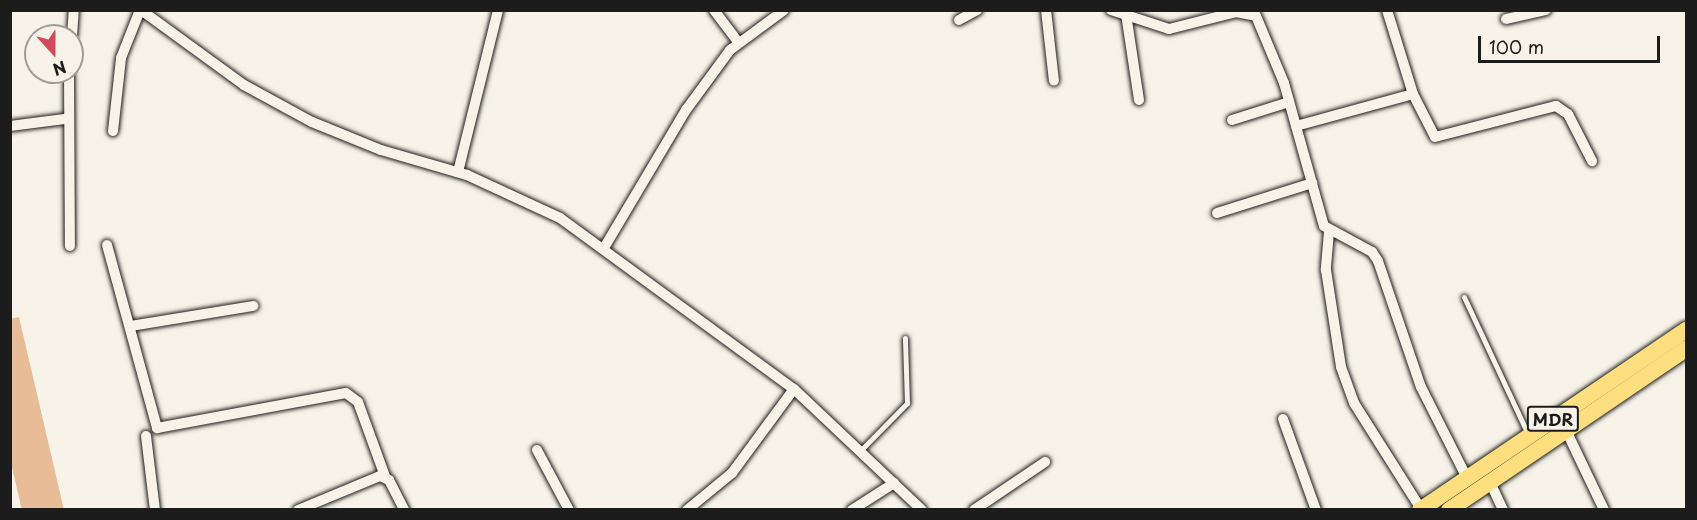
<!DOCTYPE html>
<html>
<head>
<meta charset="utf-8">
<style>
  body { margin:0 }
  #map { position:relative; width:1697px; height:520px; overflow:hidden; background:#f7f3e8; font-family:"Playpen Sans",sans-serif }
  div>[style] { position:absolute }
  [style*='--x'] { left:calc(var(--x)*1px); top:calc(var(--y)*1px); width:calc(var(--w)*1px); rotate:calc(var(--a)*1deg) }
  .building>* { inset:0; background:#e7bc97 }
  .roads { filter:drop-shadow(0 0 2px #1c1c1c) drop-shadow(0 0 2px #1c1c1c) }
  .lane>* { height:5px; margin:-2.5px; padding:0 2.5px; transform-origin:2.5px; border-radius:2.5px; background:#f7f3e8 }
  .street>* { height:10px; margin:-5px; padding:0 5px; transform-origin:5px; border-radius:5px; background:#f7f3e8 }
  .primary>* { height:16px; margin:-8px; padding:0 8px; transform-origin:8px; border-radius:8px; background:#fedf80 }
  span { translate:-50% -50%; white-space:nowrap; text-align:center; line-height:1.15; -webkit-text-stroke:6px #f7f3e8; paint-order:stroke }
  .shield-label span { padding:2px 4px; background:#f7f3e8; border:2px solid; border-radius:4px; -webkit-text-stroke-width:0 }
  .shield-label { font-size:16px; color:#1c1c1c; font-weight:700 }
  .frame { position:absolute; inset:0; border:12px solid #1c1c1c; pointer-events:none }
  .north { position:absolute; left:24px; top:24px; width:60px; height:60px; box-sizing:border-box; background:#f7f3e8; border:2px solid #9f9d96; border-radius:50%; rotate:159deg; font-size:16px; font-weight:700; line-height:24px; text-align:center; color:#1c1c1c }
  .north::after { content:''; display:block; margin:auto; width:21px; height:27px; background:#d1495b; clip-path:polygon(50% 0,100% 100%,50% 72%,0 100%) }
  .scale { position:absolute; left:1478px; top:36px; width:182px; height:27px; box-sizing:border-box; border:3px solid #1c1c1c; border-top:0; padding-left:8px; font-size:18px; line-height:21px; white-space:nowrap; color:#1c1c1c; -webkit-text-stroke:4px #f7f3e8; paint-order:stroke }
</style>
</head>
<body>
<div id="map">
  <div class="building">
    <div style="clip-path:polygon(19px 317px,64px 510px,22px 510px,10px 459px,10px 319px)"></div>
  </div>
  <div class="roads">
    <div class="lane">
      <div style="--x:1464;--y:297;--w:151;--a:65"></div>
      <div style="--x:860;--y:451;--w:67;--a:-45.6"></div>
      <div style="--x:907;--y:403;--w:65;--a:-91.8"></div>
    </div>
    <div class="street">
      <div style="--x:141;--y:10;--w:127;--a:36.1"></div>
      <div style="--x:244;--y:85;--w:77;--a:28.6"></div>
      <div style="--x:312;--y:122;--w:74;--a:22.1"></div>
      <div style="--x:381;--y:150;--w:90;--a:16.2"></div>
      <div style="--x:467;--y:175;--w:102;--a:24.8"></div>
      <div style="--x:560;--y:218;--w:290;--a:36.2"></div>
      <div style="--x:794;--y:389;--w:176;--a:43.4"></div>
      <div style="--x:714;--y:10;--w:40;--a:53"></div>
      <div style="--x:1046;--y:10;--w:71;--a:83.6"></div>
      <div style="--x:1111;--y:10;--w:61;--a:18.1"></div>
      <div style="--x:1169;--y:29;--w:69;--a:-14.2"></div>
      <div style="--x:1236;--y:12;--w:20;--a:11"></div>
      <div style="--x:1256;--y:16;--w:73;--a:67.3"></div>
      <div style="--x:1284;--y:83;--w:148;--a:74.4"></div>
      <div style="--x:1324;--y:226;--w:55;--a:28.4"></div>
      <div style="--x:1372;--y:252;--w:11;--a:56"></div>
      <div style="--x:1378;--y:261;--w:133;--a:71.2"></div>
      <div style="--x:1421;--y:387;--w:102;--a:63.2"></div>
      <div style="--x:1387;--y:10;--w:88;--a:72.8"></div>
      <div style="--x:1413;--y:94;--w:48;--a:62.9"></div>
      <div style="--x:1435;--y:137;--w:125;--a:-14.4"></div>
      <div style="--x:1556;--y:106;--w:14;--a:34"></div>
      <div style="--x:1568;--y:114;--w:53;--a:62.9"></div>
      <div style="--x:1126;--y:14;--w:87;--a:81.4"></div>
      <div style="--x:1506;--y:19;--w:41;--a:-12.7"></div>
      <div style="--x:959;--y:20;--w:21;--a:-29"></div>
      <div style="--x:72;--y:36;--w:26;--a:-86"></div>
      <div style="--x:69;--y:72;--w:174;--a:89.7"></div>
      <div style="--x:1232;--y:120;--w:60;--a:-17.5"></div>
      <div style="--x:10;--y:126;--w:55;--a:-7.3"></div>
      <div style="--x:1296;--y:126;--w:121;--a:-15.3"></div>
      <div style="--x:113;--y:131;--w:73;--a:-83.7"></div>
      <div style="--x:121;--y:58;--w:52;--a:-68.4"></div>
      <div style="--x:458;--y:172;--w:167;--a:-76.1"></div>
      <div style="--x:1217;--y:213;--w:100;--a:-17.5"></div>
      <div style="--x:1329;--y:232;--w:38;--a:95"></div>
      <div style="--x:1326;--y:270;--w:98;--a:81.2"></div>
      <div style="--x:1341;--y:367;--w:38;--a:70"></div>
      <div style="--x:1354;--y:403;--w:125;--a:57.7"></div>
      <div style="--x:107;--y:245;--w:190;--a:74.7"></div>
      <div style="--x:157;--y:428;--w:192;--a:-10.5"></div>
      <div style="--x:346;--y:393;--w:15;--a:37"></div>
      <div style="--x:358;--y:402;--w:79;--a:70"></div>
      <div style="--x:604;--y:248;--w:161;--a:-59.3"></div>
      <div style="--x:686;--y:110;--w:74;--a:-53.7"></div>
      <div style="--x:730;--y:50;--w:67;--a:-36.5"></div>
      <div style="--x:131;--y:326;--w:124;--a:-9.3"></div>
      <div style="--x:1283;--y:419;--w:97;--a:70.1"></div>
      <div style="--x:1564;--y:426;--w:93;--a:64.5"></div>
      <div style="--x:146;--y:436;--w:75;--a:83.1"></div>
      <div style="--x:537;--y:450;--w:68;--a:61.9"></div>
      <div style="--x:1490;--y:482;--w:31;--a:65"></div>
      <div style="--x:298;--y:510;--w:89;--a:-22.5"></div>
      <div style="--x:380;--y:476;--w:10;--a:24"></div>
      <div style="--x:389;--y:480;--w:34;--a:63"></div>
      <div style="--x:687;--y:510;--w:58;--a:-39.4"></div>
      <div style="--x:732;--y:473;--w:104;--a:-53.6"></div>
      <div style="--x:852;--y:510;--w:50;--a:-32.7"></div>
      <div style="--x:974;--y:510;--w:86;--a:-34.1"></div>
    </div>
    <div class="primary">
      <div style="--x:1420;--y:510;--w:321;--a:-34.1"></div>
      <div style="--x:1449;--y:510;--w:287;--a:-34.2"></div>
    </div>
  </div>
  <div class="shield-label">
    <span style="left:1553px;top:419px">MDR</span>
  </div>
  <div class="frame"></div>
  <div class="north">N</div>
  <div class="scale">100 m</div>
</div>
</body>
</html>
